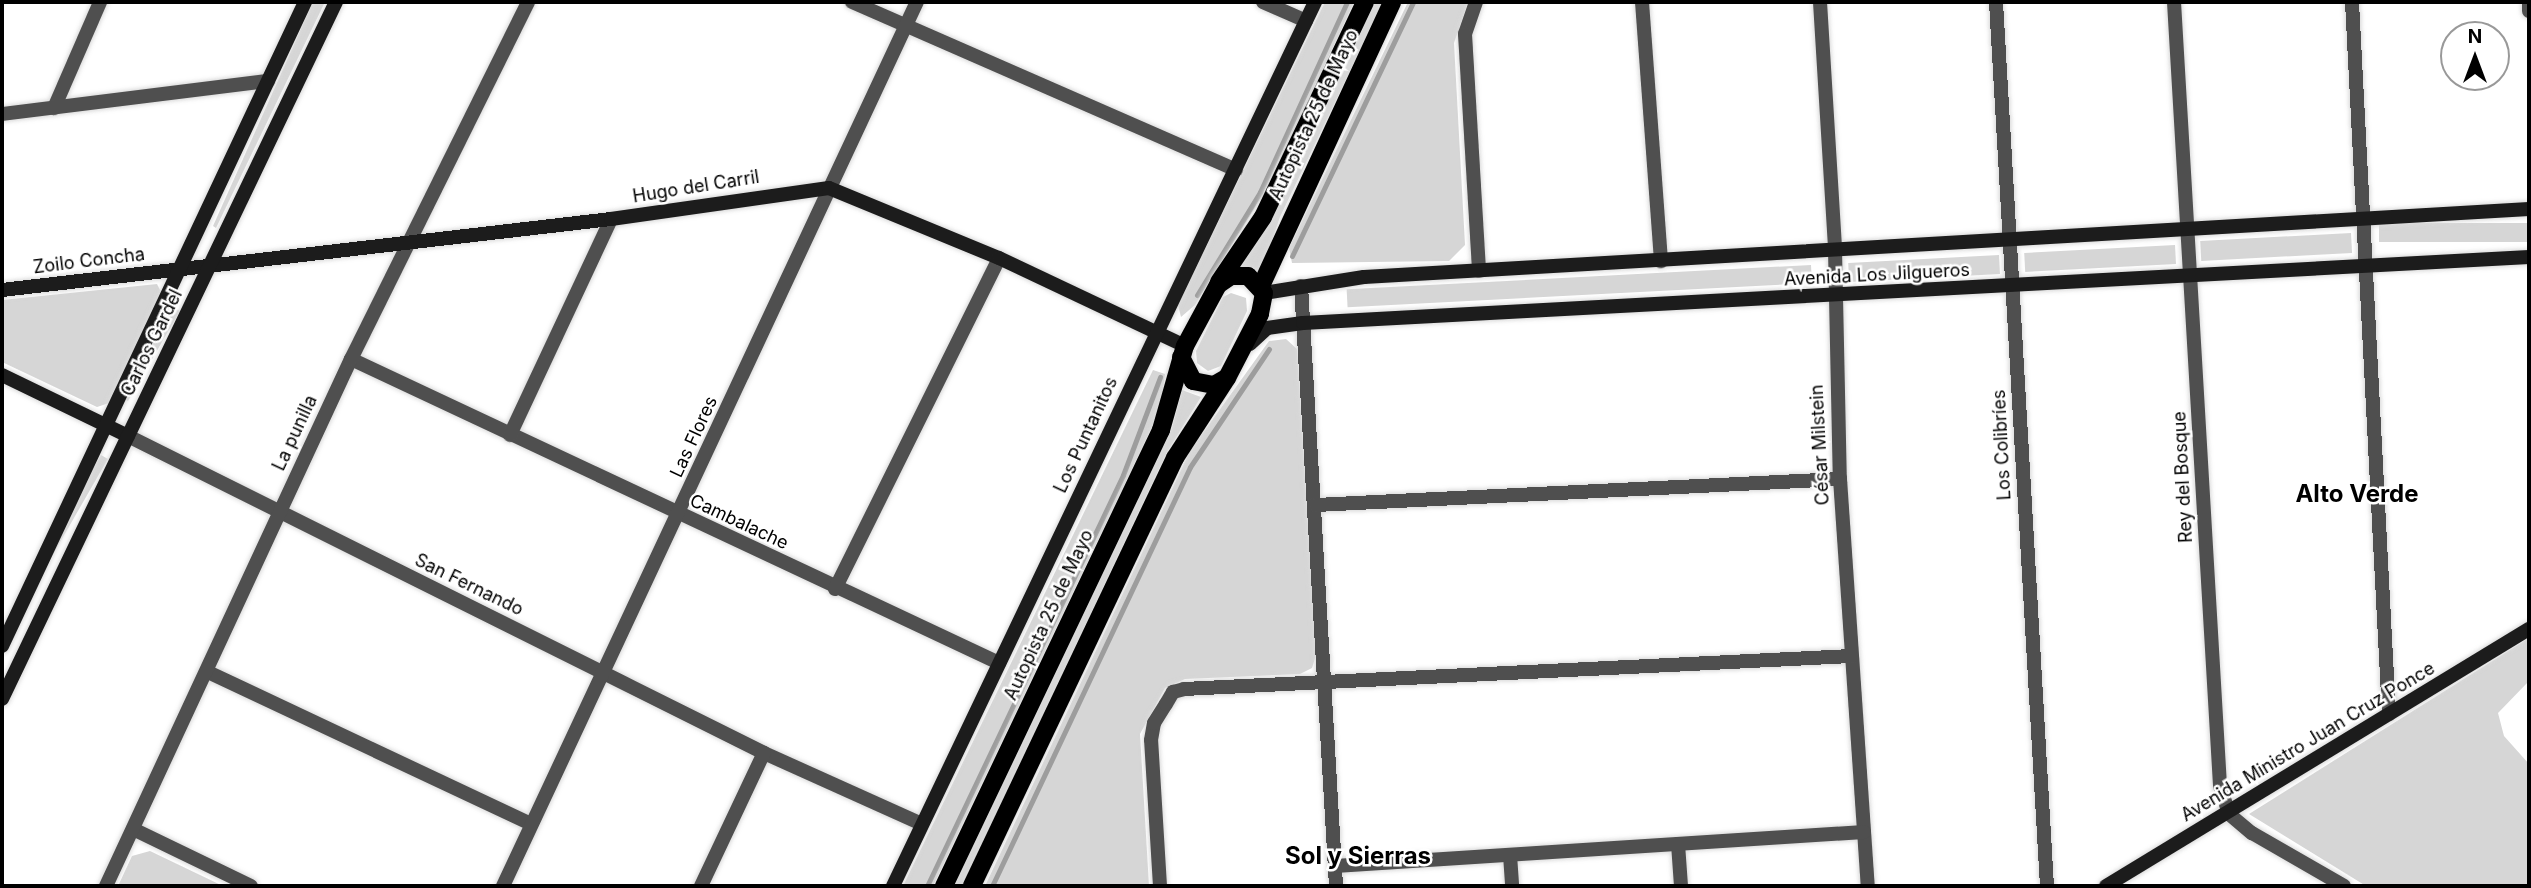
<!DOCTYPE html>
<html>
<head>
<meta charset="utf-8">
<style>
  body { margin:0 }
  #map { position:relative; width:2531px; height:888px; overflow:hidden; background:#fff; font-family:Inter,sans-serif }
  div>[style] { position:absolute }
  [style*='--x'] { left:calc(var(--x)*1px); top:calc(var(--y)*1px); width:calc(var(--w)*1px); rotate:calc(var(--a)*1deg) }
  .green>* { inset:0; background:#d6d6d6; transform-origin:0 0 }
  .stream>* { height:5px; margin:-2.5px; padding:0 2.5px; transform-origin:2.5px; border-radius:2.5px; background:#9d9d9d }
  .roads { filter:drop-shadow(0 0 2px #dbdbdb) drop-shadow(0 0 2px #dbdbdb) }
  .street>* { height:14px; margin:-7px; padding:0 7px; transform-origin:7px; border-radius:7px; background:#4f4f4f }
  .secondary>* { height:14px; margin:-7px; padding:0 7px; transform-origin:7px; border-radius:7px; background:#1c1c1c }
  .primary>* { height:18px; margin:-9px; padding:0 9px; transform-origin:9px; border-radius:9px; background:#000 }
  span { translate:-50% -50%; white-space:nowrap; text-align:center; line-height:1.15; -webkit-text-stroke:5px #fff; paint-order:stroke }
  .street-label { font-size:18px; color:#000 }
  .district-label { font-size:24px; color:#000; font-weight:700 }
  .frame { position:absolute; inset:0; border:4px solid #000; pointer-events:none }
  .north { position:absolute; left:2440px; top:21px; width:70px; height:70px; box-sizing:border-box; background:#fff; border:2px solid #999; border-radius:50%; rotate:0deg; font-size:19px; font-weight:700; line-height:28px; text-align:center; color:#000 }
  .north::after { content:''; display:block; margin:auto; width:24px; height:32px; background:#000; clip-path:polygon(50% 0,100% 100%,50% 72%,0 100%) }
</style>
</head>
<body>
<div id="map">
  <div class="green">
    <div style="clip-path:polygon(313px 2px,325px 2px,216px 228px,213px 226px)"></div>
    <div style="clip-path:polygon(1325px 2px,1354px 2px,1269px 186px,1195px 305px,1181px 317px,1178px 305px)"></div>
    <div style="clip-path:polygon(1372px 2px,1383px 2px,1280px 217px,1261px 273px,1240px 266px)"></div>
    <div style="clip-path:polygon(1408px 2px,1468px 2px,1454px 43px,1465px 245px,1449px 261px,1292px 263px,1289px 248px)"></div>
    <div style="left:2529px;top:223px;width:19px;height:150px;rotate:90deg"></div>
    <div style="left:2351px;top:233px;width:20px;height:151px;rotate:87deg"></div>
    <div style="left:2175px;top:245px;width:19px;height:151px;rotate:87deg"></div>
    <div style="left:1999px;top:255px;width:19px;height:151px;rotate:87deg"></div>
    <div style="left:1811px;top:265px;width:18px;height:465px;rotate:87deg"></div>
    <div style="clip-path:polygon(157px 284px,162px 294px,109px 403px,97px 407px,2px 362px,2px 300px)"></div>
    <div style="clip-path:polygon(1231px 293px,1246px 298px,1247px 311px,1221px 366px,1208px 371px,1197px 363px,1196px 351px,1223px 297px)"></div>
    <div style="left:173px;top:307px;width:8px;height:104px;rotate:30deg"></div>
    <div style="clip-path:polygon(1286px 339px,1297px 349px,1316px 655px,1312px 668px,1300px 674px,1185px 679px,1165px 688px,1140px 734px,1149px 886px,985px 886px,1190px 451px,1269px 341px)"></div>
    <div style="clip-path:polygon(1153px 370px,1165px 374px,1161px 406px,1149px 433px,933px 886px,903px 886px)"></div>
    <div style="clip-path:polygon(1182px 390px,1201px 397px,1167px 452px,962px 886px,954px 886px,1172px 428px)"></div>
    <div style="left:101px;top:455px;width:8px;height:227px;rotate:30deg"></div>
    <div style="clip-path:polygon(2529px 638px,2529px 681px,2498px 713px,2504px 736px,2529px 764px,2529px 886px,2366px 886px,2249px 814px)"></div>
    <div style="clip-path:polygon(150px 851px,223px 886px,118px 886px,132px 856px)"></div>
  </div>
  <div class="stream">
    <div style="--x:1292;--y:256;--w:281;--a:-64.5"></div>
    <div style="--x:1197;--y:295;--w:121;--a:-58.5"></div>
    <div style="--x:1260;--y:192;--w:209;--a:-65.4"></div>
    <div style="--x:927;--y:886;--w:455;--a:-64.5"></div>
    <div style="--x:1123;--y:475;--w:105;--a:-69.3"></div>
    <div style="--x:992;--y:886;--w:463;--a:-64.7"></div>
    <div style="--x:1190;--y:467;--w:142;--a:-56.2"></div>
  </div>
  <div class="roads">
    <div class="street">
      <div style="--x:852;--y:2;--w:419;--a:23.6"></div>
      <div style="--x:1263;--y:2;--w:47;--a:23.8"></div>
      <div style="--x:1476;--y:2;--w:34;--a:109"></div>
      <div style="--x:1465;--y:34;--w:237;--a:86.6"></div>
      <div style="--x:1642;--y:2;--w:260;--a:85.8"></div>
      <div style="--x:1820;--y:2;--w:247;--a:86.5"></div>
      <div style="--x:1835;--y:249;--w:230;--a:88.8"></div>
      <div style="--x:1840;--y:479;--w:408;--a:86.1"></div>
      <div style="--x:1996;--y:2;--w:885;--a:86.7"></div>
      <div style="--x:2174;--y:2;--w:785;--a:86.64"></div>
      <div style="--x:2220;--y:786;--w:29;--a:72"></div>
      <div style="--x:2229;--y:814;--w:30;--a:40"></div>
      <div style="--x:2252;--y:833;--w:106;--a:29.9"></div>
      <div style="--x:2352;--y:2;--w:713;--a:87.03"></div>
      <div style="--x:2529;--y:2;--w:9;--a:90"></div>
      <div style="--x:54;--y:108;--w:116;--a:-66.5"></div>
      <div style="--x:2;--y:114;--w:268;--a:-7.1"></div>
      <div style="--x:1301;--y:286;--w:601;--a:86.66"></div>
      <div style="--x:351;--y:359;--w:716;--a:25.13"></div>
      <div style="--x:510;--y:435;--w:238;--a:-64.9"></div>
      <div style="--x:128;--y:436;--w:711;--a:26.49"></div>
      <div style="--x:764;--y:753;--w:173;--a:24.2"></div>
      <div style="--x:1316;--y:505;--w:525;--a:-2.84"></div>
      <div style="--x:835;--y:589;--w:369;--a:-63.6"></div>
      <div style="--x:208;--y:672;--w:357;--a:25.2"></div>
      <div style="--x:133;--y:829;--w:131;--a:25.8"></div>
      <div style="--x:1678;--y:844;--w:42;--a:85.9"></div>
      <div style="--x:1510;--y:855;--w:31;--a:86"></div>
      <div style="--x:1335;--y:866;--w:530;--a:-3.68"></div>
      <div style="--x:106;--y:886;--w:581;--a:-65.07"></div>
      <div style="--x:351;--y:359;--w:398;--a:-63.6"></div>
      <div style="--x:503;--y:886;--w:976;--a:-64.91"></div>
      <div style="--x:701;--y:886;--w:147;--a:-64.7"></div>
      <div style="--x:1160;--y:886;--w:146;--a:-93.5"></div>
      <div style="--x:1151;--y:740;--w:17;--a:-80"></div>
      <div style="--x:1154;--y:723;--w:22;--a:-58"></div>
      <div style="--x:1166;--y:704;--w:14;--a:-60"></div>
      <div style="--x:1173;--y:692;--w:11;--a:-15"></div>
      <div style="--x:1184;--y:689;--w:668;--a:-2.83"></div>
    </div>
    <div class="secondary">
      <div style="--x:2;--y:290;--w:613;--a:-6.65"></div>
      <div style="--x:611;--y:219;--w:220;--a:-8.1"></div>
      <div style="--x:829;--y:188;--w:184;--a:22.4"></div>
      <div style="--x:999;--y:258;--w:206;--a:25.3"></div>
      <div style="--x:1264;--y:293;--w:101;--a:-9.1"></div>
      <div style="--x:1364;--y:277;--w:1167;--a:-3.34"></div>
      <div style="--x:1250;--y:344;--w:23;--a:-43"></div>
      <div style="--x:1267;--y:328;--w:36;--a:-8"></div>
      <div style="--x:1303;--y:323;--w:1228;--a:-3.08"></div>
      <div style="--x:2;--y:375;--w:140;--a:25.8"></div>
      <div style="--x:2;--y:646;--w:712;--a:-64.8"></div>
      <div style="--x:2;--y:699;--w:773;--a:-64.4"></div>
      <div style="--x:893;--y:886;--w:980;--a:-64.48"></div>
      <div style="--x:2106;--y:886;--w:495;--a:-31.3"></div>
    </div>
    <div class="primary">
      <div style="--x:1219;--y:282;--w:78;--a:-55.9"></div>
      <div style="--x:1263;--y:217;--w:238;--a:-64.6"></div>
      <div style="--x:1261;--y:286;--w:313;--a:-65.2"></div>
      <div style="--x:1181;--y:357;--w:27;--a:63"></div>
      <div style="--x:1193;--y:381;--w:21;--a:11"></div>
      <div style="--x:1214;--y:385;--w:14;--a:-30"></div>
      <div style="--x:944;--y:886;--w:505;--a:-64.55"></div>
      <div style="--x:1161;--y:430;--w:87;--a:-74.1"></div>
      <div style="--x:1185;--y:346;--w:69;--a:-61.6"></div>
      <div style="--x:1218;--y:285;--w:16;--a:-35"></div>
      <div style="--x:1231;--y:276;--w:17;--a:0"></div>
      <div style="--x:1248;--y:276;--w:23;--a:47"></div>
      <div style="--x:1264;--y:293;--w:21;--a:101"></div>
      <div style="--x:1260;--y:314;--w:72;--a:117.3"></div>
      <div style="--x:1227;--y:378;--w:95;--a:123"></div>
      <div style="--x:1175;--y:458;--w:474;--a:115.4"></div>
    </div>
  </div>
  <div class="street-label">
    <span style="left:1314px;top:115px;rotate:-65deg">Autopista 25 de Mayo</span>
    <span style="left:696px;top:187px;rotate:-9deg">Hugo del Carril</span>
    <span style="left:89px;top:261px;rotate:-7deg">Zoilo Concha</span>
    <span style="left:1877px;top:275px;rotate:-3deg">Avenida Los Jilgueros</span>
    <span style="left:152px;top:343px;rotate:-64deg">Carlos Gardel</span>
    <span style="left:295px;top:433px;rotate:-65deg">La punilla</span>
    <span style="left:1086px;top:435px;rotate:-65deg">Los Puntanitos</span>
    <span style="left:694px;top:437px;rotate:-65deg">Las Flores</span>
    <span style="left:1820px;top:445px;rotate:-93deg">César Milstein</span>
    <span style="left:2002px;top:445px;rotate:-93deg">Los Colibríes</span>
    <span style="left:2183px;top:477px;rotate:-93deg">Rey del Bosque</span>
    <span style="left:739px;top:522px;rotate:25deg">Cambalache</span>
    <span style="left:469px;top:585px;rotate:26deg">San Fernando</span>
    <span style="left:1049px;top:615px;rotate:-65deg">Autopista 25 de Mayo</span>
    <span style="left:2308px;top:742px;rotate:-31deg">Avenida Ministro Juan Cruz Ponce</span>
  </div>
  <div class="district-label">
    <span style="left:2357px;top:494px">Alto Verde</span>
    <span style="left:1358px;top:856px">Sol y Sierras</span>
  </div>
  <div class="frame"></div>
  <div class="north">N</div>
</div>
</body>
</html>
